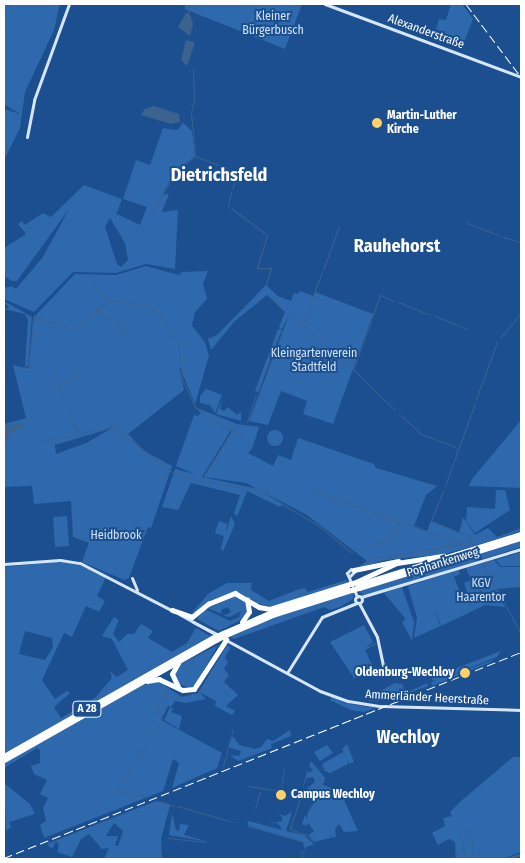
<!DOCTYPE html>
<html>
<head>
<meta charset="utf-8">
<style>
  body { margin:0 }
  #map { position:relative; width:525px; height:863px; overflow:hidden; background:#1b4f8f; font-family:"Fira Sans Condensed",sans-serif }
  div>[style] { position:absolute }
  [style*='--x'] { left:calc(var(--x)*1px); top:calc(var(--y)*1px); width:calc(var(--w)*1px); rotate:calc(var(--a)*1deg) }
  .green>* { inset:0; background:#2e69ad; transform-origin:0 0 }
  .round { border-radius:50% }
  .water>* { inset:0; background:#3c6290 }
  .stream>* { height:1px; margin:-0.5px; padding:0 0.5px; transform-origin:0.5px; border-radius:0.5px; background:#3c6290 }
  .river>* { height:3px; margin:-1.5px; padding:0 1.5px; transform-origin:1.5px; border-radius:1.5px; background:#3c6290 }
  .secondary>* { height:3px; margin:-1.5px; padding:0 1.5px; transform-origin:1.5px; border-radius:1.5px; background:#d6e6fa }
  .secondary>.ring { margin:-1.5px; padding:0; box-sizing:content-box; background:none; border:3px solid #d6e6fa; border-radius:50% }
  .highway>* { height:4.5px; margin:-2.25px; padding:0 2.25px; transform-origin:2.25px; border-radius:2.25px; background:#fff }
  .rail>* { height:1px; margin-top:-0.5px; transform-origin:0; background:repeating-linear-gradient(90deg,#fff 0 9px,transparent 0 13px) }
  .highway-bridge>* { height:4.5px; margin:-2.25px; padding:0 2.25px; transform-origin:2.25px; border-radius:2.25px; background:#fff }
  .dots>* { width:14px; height:14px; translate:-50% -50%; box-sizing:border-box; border:2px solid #1b4f8f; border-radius:50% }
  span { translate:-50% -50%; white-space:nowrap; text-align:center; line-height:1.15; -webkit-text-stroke:4px #1b4f8f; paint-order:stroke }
  .shield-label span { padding:1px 4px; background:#1b4f8f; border:1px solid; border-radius:4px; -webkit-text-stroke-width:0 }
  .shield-label { font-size:11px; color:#fff; font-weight:700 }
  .park-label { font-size:12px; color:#cfe3fa }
  .street-label { font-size:12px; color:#fff }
  .poi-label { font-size:12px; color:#fff; font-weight:700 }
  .left { translate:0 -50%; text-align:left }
  .right { translate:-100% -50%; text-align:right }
  .district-label { font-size:18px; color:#fff; font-weight:700 }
  .frame { position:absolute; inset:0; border:5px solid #fff; pointer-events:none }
</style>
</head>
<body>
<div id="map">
  <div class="green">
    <div style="clip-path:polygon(4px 4px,60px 4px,54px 30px,25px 92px,20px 128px,4px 160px,4px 109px,20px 114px,4px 104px)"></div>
    <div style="clip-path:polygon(185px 4px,302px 4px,285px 49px,185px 9px)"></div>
    <div style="clip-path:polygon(451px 4px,462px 4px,473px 19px,464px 42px,436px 29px,439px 19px,446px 20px)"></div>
    <div style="clip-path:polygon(evenodd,183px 123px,192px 131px,195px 156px,176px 170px,162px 195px,169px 194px,162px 212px,178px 210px,175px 269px,146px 264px,116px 273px,73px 272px,34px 312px,4px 299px,4px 288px,12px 286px,16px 289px,43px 257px,69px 209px,17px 281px,12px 281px,4px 276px,4px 248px,26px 234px,18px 224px,22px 221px,25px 225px,43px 213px,51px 217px,84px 185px,122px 199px,115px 218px,117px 214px,140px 225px,147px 207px,123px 199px,136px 160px,150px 165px,163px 128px,177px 130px,183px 123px,110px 218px,125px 243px,128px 260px,121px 267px,117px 264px,105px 227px,110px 218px)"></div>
    <div style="clip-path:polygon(evenodd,146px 266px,179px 275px,182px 272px,208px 271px,203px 284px,207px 299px,195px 312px,192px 326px,205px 342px,209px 356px,195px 404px,179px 365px,184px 390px,128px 434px,144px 451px,172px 466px,151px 528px,148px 527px,129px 578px,124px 580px,82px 562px,89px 543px,73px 537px,71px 501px,34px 504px,32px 486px,4px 487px,4px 424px,26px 418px,13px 365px,29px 369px,33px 318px,75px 274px,116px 275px,146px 266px,112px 428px,86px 443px,56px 454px,55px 445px,112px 428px)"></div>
    <div style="clip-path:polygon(266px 285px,278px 296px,291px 301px,294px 293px,298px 294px,300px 291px,313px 296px,315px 292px,373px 314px,333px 424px,303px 414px,307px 401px,281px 391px,268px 425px,249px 421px,289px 315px,282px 329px,279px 327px,285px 312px,267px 295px,234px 322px,211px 350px,208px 339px,217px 335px)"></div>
    <div style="clip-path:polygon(4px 301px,32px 317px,28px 366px,25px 366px,28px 320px,25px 314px,4px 309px,9px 308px)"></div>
    <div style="clip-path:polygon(278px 329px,282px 330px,258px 392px,255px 391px)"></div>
    <div style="clip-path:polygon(206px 389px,222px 395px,215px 413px,210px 405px,200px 403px,200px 396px)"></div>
    <div style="clip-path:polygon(222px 399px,220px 409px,224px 411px,228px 407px,237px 415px,241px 412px,241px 421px,216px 414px)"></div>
    <div style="clip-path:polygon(197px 408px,237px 424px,259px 427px,252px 449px,248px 453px,273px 466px,278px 455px,291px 460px,298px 438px,374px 464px,376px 468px,437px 486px,426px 495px,414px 526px,427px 531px,431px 521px,459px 533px,463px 517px,475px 535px,488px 528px,497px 537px,521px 528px,521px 531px,474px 546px,471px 542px,473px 546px,445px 554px,386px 560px,357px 568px,367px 561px,307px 515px,246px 483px,204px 477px,232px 431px,228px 428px,231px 430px,202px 477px,258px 489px,283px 504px,280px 507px,247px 491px,237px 517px,234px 513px,240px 495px,191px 483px,178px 510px,162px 507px,175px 469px,194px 474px,176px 466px,194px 415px,198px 416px,201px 413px)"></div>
    <div style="clip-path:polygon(521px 420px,521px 488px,469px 486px,472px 479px)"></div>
    <div class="round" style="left:267px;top:430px;width:16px;height:16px"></div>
    <div style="clip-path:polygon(496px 490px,505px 490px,510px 510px,475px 533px,466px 521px,467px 507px,495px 509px)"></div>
    <div style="left:67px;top:516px;width:30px;height:14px;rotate:86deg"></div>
    <div style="clip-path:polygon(231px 516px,235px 524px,223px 551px,221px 549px,224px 536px,215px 533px,219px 521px,227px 524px,226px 532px)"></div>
    <div style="clip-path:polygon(521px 541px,521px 547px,483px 559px,479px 557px,478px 561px,365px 596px,358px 591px)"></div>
    <div style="clip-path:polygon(521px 552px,521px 566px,501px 566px,496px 560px)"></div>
    <div style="clip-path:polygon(494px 560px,500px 567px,521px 567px,521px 587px,496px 589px,505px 607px,485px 605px,441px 626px,435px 609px,440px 626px,414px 638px,417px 618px,408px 586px,459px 570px,460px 574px,454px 577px,462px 597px,468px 594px,464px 583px,471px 580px,466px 568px,482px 563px,487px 573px,483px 563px)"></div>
    <div style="clip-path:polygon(evenodd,57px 562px,85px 566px,106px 577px,97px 596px,105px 601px,99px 612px,86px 606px,72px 637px,64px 633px,42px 680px,55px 699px,67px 691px,70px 693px,54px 707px,61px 718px,95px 698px,112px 678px,110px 671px,117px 677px,128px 670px,112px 639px,102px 636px,114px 617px,119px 620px,113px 634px,119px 642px,127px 634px,134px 634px,141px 624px,153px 631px,148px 638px,172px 652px,187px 643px,196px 628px,210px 636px,4px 754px,4px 567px,57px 562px,25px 631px,52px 638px,53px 647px,45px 660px,19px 654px,25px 631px)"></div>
    <div style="clip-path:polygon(346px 580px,349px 583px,273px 607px,256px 603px,241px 593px,230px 593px,191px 614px,208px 594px,227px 583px,252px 583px,251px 590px,269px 601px,297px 590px,304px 588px,308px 592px)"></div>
    <div style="clip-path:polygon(402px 587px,414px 622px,412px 641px,402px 622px,405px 620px,404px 617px,384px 593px)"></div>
    <div style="clip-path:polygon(354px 592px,353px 599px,340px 607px,330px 610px,324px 607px,234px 639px,230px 637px,284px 613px)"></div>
    <div style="clip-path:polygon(236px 595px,247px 603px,247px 612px,239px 621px,219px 631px,197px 619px,205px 609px,230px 621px,239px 617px,241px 611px,230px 617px,223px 616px,231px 612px,228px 607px,221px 610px,222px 614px,207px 608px)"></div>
    <div style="clip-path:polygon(364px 625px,373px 642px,365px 648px,376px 643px,376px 644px,365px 650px,372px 665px,360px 671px,370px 662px,357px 669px,360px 674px,352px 680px,354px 678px,330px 642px)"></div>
    <div style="clip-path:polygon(218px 645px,195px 685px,190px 688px,179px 684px,175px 675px,179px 665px)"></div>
    <div style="clip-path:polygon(227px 645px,231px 647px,225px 658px,228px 662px,224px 669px,229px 675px,224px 682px,238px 695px,226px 706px,235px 711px,232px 715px,215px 706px,216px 701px,199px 692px,206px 699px,185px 703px,175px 701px,171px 707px,168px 706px,161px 720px,222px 753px,217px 768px,172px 788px,179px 763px,173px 759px,163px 791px,44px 838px,40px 825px,46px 821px,43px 808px,48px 798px,40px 794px,47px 780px,34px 774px,31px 766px,40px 763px,40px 750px,37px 748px,4px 768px,4px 763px,143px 685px,159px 682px,182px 697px,198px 693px)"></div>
    <div style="clip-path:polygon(501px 651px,497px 657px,440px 680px,495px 659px,489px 663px,432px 686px,431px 682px,435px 681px,432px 680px,433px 677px)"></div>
    <div style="clip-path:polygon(395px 683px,402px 684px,406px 693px,427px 683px,428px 686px,389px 701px,369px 701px,367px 698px)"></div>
    <div style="clip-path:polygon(332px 697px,344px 703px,376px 708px,364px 712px,351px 710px,330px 700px)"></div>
    <div style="clip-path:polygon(170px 708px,173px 708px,171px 712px,182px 716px,179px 729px,164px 720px)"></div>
    <div style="clip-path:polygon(290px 730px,291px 736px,271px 744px,272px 748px,238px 761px,230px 755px,239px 756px,241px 751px,228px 747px,233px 736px,239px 745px,255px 749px,261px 747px,267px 739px,273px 741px)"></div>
    <div style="clip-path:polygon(347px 744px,354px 762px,349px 764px,346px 758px,348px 764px,330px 773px,325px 771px,322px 764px,343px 752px,346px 757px,342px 749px)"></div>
    <div style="clip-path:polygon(327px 745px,333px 753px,320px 761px,314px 752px)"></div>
    <div style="clip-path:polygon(513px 757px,521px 757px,521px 852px,502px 859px,451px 859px,456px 857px,455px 842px,449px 839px,438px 845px,432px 833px,445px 826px,443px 818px,452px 816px,450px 812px,461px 801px)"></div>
    <div style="clip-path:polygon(311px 761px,325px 778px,323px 785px,340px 791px,358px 831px,344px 832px,339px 824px,335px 829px,336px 837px,332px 838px,330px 833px,331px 838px,314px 842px,309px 835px,314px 831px,308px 823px,307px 826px,302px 824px,305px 815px,308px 820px,307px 814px,316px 799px,311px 800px,303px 792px,315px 782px,313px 777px,307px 778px,302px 789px,308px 769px,308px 773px,313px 770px,309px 766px)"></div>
    <div style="clip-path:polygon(4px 783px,30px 804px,35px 814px,9px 822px,11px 827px,6px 831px)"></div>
    <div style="clip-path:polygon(evenodd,156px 801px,170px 805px,161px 839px,162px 857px,165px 859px,104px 859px,109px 848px,102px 849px,89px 834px,81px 839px,72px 857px,57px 852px,59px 845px,56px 841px,52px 849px,47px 844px,156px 801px,114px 823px,123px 831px,118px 846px,115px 845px,118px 836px,106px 836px,114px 823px)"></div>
    <div style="clip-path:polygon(292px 812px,286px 831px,304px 835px,314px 844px,304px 848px,303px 842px,247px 825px,248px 821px,282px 830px,278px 823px,268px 824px,282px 821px,282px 817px,278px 814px,285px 816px)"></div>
    <div style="clip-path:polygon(172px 814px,176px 830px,179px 831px,180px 824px,189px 825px,184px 835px,209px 842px,169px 835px)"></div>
  </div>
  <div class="water">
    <div style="clip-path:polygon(186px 13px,190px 14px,193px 24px,190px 36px,178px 27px)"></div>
    <div style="clip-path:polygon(186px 40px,194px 42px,194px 46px,187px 66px,181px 60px)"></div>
    <div style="clip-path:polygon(154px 106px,179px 114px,180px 122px,171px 124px,141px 115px,145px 109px)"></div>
    <div style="clip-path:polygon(22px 423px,24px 429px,15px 429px,4px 443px,4px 427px)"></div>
  </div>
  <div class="stream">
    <div style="--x:190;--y:10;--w:14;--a:25"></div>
    <div style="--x:188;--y:13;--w:9;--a:-84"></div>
    <div style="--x:193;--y:69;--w:32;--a:88"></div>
    <div style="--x:194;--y:101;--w:11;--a:105"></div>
    <div style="--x:191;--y:112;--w:44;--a:84.8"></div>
    <div style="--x:195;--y:156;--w:47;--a:21.1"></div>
    <div style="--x:239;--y:173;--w:17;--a:114"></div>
    <div style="--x:228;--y:206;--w:14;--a:-78"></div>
    <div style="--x:231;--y:208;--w:45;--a:36.9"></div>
    <div style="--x:267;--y:235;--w:34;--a:107"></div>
    <div style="--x:153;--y:212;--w:48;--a:-61.3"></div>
    <div style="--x:176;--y:170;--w:24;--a:-36"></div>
    <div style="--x:467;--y:223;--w:36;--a:21"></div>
    <div style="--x:503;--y:237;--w:19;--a:18"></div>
    <div style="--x:257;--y:268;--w:14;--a:0"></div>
    <div style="--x:271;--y:268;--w:17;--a:107"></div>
    <div style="--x:323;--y:270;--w:47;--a:-70"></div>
    <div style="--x:91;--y:271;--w:3;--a:-90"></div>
    <div style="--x:91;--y:275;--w:14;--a:69"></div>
    <div style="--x:96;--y:288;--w:18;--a:38"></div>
    <div style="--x:110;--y:299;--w:39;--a:12"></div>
    <div style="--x:148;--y:307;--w:13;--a:32"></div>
    <div style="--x:159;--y:314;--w:34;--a:56"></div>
    <div style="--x:178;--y:342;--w:39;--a:83"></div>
    <div style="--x:183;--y:381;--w:29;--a:65"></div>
    <div style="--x:195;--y:407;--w:19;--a:39"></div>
    <div style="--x:210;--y:419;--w:37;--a:26"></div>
    <div style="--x:269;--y:294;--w:110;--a:42.1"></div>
    <div style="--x:398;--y:302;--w:35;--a:22"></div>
    <div style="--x:95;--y:310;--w:26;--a:28"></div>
    <div style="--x:118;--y:322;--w:16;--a:72"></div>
    <div style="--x:435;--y:316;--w:35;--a:22"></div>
    <div style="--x:303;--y:322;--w:53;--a:-69.2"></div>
    <div style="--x:500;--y:338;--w:33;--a:-50"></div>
    <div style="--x:24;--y:367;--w:4;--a:14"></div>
    <div style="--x:28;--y:368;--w:52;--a:-83.4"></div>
    <div style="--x:34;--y:316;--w:43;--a:18.9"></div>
    <div style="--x:75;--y:330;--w:46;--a:-40.6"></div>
    <div style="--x:353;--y:370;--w:80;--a:-70.2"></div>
    <div style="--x:380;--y:295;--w:15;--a:23"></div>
    <div style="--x:354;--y:370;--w:16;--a:45"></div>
    <div style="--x:54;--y:375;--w:64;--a:67.9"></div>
    <div style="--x:78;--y:434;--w:35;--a:-13"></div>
    <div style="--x:112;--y:426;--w:76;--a:37.5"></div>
    <div style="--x:172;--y:472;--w:15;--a:23"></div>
    <div style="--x:186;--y:478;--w:73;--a:9.5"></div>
    <div style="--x:258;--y:490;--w:71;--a:30.5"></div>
    <div style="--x:319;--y:526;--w:43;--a:39.3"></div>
    <div style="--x:366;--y:382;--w:40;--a:44"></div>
    <div style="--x:57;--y:386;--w:22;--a:-32"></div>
    <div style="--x:258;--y:391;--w:66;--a:-70.5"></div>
    <div style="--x:476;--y:399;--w:61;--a:-69.8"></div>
    <div style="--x:399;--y:414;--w:30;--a:42"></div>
    <div style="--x:421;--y:434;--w:14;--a:21"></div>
    <div style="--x:247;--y:422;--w:29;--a:-72"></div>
    <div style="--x:437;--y:440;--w:18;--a:19"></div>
    <div style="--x:454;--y:446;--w:6;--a:59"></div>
    <div style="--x:37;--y:442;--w:42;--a:-11"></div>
    <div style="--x:204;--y:476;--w:53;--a:-58.1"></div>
    <div style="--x:232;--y:431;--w:6;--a:-149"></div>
    <div style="--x:445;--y:486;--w:88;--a:-70.1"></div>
    <div style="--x:313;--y:490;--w:160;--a:20.1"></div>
    <div style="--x:443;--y:491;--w:32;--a:112"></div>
    <div style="--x:431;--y:521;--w:40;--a:22"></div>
    <div style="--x:468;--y:536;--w:12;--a:66"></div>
    <div style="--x:354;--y:551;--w:29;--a:-18"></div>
    <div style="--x:382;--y:542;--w:16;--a:-38"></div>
    <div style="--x:395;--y:532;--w:11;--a:-68"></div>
    <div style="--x:366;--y:560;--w:107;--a:-9.7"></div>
    <div style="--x:482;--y:562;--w:82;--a:61.6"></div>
    <div style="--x:223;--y:766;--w:38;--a:-75"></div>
    <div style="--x:248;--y:786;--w:30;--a:9"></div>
    <div style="--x:280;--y:793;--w:24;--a:-81"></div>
    <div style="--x:144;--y:797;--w:28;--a:-167"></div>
    <div style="--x:117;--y:791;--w:85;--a:-58"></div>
    <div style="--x:162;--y:719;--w:13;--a:-119"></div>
    <div style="--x:156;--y:708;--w:21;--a:-61"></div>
    <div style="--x:159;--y:801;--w:16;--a:18"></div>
    <div style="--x:177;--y:806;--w:36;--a:16"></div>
    <div style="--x:255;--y:808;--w:17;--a:-73"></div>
    <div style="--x:213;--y:816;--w:21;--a:17"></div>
    <div style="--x:248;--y:826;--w:58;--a:15.9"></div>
    <div style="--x:304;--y:842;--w:6;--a:81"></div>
    <div style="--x:470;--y:828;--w:31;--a:83"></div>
    <div style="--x:460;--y:830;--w:29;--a:80"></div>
    <div style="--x:168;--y:838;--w:38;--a:6"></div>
    <div style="--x:312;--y:840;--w:6;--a:-129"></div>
    <div style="--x:308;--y:835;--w:19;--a:-162"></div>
    <div style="--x:290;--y:829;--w:36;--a:-72"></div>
    <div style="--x:301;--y:795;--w:10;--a:11"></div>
    <div style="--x:311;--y:797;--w:17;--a:-54"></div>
    <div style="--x:321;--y:783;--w:17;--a:-114"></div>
    <div style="--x:455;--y:842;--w:17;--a:87"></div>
    <div style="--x:303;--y:859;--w:7;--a:-106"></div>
    <div style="--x:301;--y:852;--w:4;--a:-27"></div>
  </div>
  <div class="river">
    <div style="--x:506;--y:859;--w:16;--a:-18"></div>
  </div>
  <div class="secondary">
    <div style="--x:325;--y:4;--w:209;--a:20.4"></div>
    <div style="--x:27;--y:137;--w:38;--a:-79"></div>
    <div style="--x:34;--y:100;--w:102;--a:-70"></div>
    <div style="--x:4;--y:564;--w:56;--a:-4.1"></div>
    <div style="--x:60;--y:560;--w:20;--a:9"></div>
    <div style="--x:80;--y:563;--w:105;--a:27.3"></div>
    <div style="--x:350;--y:576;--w:6;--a:-45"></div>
    <div style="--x:354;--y:572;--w:4;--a:-135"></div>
    <div style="--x:351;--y:569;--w:6;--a:135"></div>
    <div style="--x:347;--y:573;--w:26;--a:67"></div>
    <div style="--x:132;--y:578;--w:13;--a:67"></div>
    <div class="ring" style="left:355.5px;top:596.5px;width:4px;height:4px"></div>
    <div style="--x:361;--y:597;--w:167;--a:-16.7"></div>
    <div style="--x:359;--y:603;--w:38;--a:62"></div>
    <div style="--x:377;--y:637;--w:29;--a:78"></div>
    <div style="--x:179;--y:614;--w:54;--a:29"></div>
    <div style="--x:193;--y:622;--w:29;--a:27"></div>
    <div style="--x:226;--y:640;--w:107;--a:28.5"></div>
    <div style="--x:320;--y:691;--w:30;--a:20"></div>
    <div style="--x:348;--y:701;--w:33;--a:9"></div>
    <div style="--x:381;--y:706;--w:140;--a:1.6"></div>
    <div style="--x:287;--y:673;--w:66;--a:-58"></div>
    <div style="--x:322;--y:617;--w:38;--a:-22"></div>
  </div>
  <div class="highway">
    <div style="--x:354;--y:570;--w:45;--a:-11.6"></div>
    <div style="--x:356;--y:582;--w:45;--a:-24.9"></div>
    <div style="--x:397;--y:563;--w:47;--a:-8.7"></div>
    <div style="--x:357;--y:585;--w:172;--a:-17.3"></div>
    <div style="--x:359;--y:588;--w:170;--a:-17.2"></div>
    <div style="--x:172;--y:610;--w:21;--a:19"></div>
    <div style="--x:192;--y:617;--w:21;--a:-39"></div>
    <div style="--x:208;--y:604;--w:29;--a:-22"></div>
    <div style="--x:235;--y:593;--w:28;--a:30"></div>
    <div style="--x:259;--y:607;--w:11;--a:10"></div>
    <div style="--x:270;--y:609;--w:84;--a:-17.4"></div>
    <div style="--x:242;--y:622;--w:12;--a:-55"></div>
    <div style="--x:249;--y:612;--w:12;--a:-99"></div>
    <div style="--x:223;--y:633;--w:53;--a:-23.2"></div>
    <div style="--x:272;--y:612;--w:79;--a:-17.7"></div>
    <div style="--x:226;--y:635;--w:51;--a:-23.1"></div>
    <div style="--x:273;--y:615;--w:83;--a:-17.6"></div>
    <div style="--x:147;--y:681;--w:12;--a:-9"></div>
    <div style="--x:159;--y:679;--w:26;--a:25"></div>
    <div style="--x:183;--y:690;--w:11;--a:-5"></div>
    <div style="--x:194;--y:689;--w:59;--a:-56.9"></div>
    <div style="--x:178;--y:687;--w:14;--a:-115"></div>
    <div style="--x:172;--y:674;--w:13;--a:-61"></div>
    <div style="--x:4;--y:756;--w:239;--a:-29.6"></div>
    <div style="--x:4;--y:760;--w:244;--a:-29.5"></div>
  </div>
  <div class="rail">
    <div style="--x:466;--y:4;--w:91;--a:53"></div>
    <div style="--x:4;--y:858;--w:557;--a:-21.72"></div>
  </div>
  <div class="highway-bridge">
    <div style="--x:350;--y:584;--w:6;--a:-18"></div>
    <div style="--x:352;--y:590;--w:7;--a:-16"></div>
    <div style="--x:212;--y:638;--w:12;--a:-24"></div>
    <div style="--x:216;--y:640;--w:11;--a:-27"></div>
  </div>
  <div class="dots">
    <div style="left:377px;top:123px;background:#ffd166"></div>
    <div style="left:465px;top:673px;background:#ffd166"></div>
    <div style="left:281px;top:795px;background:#ffd166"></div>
  </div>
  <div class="shield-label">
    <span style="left:87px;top:709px">A 28</span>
  </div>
  <div class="park-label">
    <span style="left:273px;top:24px">Kleiner<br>Bürgerbusch</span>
    <span style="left:314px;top:361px">Kleingartenverein<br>Stadtfeld</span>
    <span style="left:116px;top:536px">Heidbrook</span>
    <span style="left:481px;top:591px">KGV<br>Haarentor</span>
  </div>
  <div class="street-label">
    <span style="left:426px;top:32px;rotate:20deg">Alexanderstraße</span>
    <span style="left:443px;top:563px;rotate:-17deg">Pophankenweg</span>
    <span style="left:427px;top:698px;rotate:3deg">Ammerländer Heerstraße</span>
  </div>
  <div class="poi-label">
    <span class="left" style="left:387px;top:123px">Martin-Luther<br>Kirche</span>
    <span class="right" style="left:454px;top:673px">Oldenburg-Wechloy</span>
    <span class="left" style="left:291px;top:795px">Campus Wechloy</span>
  </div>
  <div class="district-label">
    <span style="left:219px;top:175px">Dietrichsfeld</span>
    <span style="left:397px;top:246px">Rauhehorst</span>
    <span style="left:408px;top:737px">Wechloy</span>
  </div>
  <div class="frame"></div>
</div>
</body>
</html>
